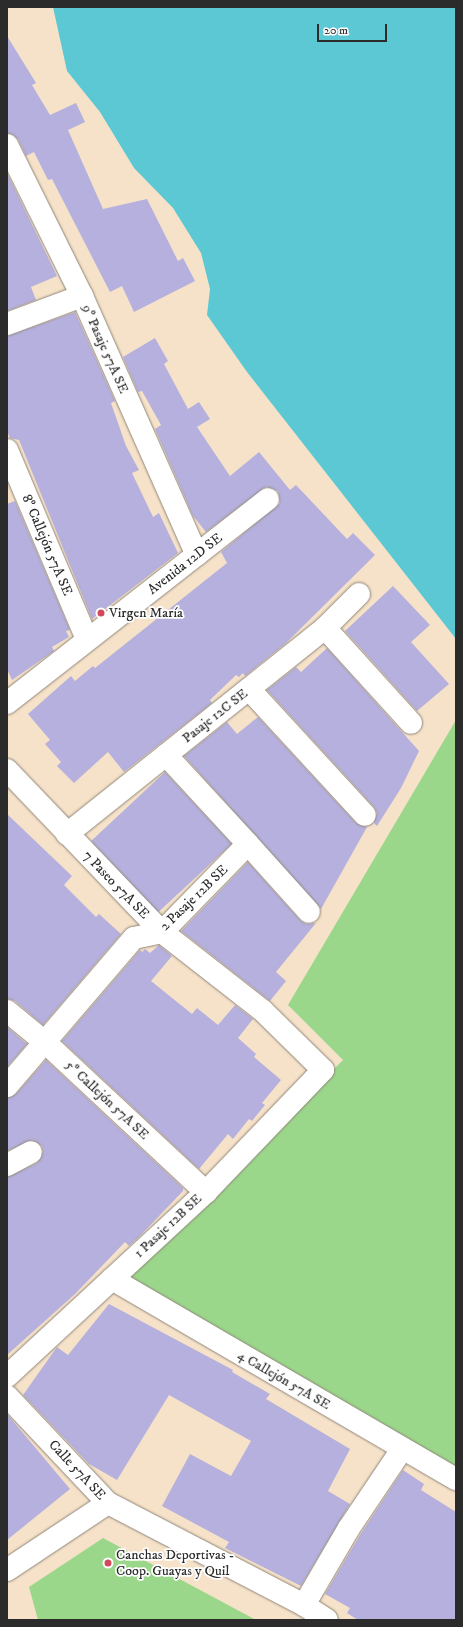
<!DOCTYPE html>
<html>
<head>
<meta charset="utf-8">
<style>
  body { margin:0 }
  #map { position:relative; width:463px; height:1627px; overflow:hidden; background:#f6e2c9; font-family:"IM FELL DW Pica",serif }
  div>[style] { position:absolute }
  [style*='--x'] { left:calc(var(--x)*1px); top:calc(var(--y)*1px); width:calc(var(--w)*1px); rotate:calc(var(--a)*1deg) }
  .green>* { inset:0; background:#9bd78b }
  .water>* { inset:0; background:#5cc8d4 }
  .building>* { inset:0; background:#b5b0dd; transform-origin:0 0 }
  .roads { filter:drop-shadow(0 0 1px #90867a) drop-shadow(0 0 1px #90867a) }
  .street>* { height:22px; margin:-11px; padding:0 11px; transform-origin:11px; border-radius:11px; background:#fff }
  .dots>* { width:11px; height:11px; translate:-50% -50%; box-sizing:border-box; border:2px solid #fff; border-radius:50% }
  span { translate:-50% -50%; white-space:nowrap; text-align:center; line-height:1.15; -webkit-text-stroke:3.5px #fff; paint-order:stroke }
  .street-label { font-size:14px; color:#2b2b2b }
  .poi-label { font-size:14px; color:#2b2b2b }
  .left { translate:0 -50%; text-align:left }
  .frame { position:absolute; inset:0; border:8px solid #2b2b2b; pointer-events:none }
  .scale { position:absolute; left:317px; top:24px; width:70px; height:18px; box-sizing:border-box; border:2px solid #2b2b2b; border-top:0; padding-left:5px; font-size:12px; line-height:14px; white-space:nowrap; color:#2b2b2b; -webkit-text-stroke:3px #fff; paint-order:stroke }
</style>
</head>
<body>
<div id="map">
  <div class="green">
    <div style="clip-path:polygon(456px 720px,456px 1470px,123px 1278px,343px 1060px,288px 1005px)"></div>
    <div style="clip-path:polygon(103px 1538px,256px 1620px,38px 1620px,29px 1587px)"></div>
  </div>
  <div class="water">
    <div style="clip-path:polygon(53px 7px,456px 7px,456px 639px,247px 372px,207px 315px,210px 289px,201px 253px,173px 208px,134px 168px,100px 112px,67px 71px)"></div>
  </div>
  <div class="building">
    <div style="clip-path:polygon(7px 36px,36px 83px,32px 85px,50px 115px,76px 103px,85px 122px,68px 130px,103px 209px,147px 199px,178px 261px,183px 258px,195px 281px,134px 312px,122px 286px,110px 292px,52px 179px,48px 180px,34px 152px,26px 156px,18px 139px,7px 133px)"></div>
    <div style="clip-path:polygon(7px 173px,57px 276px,31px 287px,36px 300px,7px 311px)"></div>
    <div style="clip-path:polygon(75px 312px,115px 401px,111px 403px,126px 446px,139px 470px,132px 473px,153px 517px,159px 513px,178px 553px,92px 619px,19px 440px,10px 438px,7px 431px,7px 336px)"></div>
    <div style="clip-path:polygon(155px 338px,168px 361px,164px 364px,188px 409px,199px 402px,210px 419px,197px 427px,230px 476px,259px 452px,290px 490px,296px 485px,347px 539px,353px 533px,375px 555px,285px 644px,245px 676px,243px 673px,239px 677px,236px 675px,210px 700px,212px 703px,124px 772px,108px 752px,74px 783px,57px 766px,61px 762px,45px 744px,50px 740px,28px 714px,71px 676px,75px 681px,93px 666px,95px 668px,227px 563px,221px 552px,280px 503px,278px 491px,266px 487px,206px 532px,193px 516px,155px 429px,161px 425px,142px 391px,138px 392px,123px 357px)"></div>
    <div style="clip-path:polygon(15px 501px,70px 630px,66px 631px,69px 637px,52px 647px,54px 651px,12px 680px,7px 669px,7px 504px)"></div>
    <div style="clip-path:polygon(393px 586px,430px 625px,411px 642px,449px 684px,417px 711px,345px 631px)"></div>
    <div style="clip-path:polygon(327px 648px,419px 751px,401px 788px,377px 826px,374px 823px,377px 813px,374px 807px,267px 690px,296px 667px,301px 672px)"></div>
    <div style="clip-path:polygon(258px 717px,356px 823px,367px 827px,321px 909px,184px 756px,227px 722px,237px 734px)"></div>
    <div style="left:165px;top:772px;width:98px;height:101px;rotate:47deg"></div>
    <div style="clip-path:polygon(7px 814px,72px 876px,64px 885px,96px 917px,99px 914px,121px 934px,43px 1025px,15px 1001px,7px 999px)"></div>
    <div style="clip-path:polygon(248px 862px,300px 920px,306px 924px,316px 923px,276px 972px,286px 981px,270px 1001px,181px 931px)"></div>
    <div style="clip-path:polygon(159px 945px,172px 956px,151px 981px,192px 1014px,197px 1008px,218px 1025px,235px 1005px,253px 1019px,238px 1038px,256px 1054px,254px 1057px,281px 1080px,262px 1103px,265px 1105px,252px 1121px,249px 1119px,233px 1139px,228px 1134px,199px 1169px,62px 1041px,140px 950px,142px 952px,145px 949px,150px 953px)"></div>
    <div style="clip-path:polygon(7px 1027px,27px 1044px,7px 1067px)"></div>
    <div style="clip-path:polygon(46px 1060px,183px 1188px,183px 1191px,139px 1237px,129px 1246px,125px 1242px,75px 1294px,7px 1355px,7px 1177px,37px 1163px,43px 1152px,42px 1146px,32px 1140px,7px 1151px,7px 1098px,16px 1094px)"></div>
    <div style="clip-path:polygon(109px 1304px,233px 1370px,232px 1372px,270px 1394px,266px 1399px,350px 1449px,328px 1491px,350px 1504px,301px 1586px,225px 1548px,229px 1542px,162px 1506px,190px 1454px,231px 1476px,251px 1441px,169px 1395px,117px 1480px,89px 1464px,23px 1395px,57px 1347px,68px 1355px)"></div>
    <div style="clip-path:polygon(7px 1414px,70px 1489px,7px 1540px)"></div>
    <div style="clip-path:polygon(403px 1470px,424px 1484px,421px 1490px,456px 1512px,456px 1620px,358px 1620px,347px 1613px,350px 1608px,325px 1594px,360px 1535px)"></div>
  </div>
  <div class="roads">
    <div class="street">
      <div style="--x:7;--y:145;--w:169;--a:63.6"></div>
      <div style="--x:82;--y:296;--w:283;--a:66.1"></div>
      <div style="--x:7;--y:324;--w:80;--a:-20.5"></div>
      <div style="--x:7;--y:450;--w:205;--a:67.1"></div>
      <div style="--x:325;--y:628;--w:128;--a:47.8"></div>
      <div style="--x:249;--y:689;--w:171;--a:47.4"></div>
      <div style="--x:7;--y:703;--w:331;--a:-38"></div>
      <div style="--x:7;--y:770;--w:224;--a:46.3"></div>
      <div style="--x:162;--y:932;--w:128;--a:38"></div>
      <div style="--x:263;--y:1011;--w:84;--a:44.5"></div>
      <div style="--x:323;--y:1070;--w:169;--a:133.8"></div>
      <div style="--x:206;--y:1192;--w:271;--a:137.2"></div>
      <div style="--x:67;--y:834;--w:330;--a:-38.6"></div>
      <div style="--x:325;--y:628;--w:48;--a:-45"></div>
      <div style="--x:248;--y:844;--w:91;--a:48.1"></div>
      <div style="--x:7;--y:1011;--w:50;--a:39.4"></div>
      <div style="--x:46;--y:1043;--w:219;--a:43"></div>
      <div style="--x:7;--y:1086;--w:195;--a:-49.4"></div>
      <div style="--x:134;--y:938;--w:29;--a:-12"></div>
      <div style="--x:162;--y:932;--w:123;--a:-45.7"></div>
      <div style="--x:248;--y:844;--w:121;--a:-132.7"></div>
      <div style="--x:7;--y:1165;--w:27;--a:-28"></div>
      <div style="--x:112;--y:1279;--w:398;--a:30.2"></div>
      <div style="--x:7;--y:1396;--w:147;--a:46.7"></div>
      <div style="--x:108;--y:1503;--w:221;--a:27.5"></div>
      <div style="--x:304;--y:1605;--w:27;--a:33"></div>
      <div style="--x:7;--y:1570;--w:121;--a:-33.6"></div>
      <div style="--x:304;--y:1605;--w:89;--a:-59.7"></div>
      <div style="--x:349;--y:1528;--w:95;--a:-56.1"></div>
    </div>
  </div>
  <div class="dots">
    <div style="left:101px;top:613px;background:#d1495b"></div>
    <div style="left:108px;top:1563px;background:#d1495b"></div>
  </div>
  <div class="street-label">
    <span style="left:105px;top:349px;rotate:66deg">9º Pasaje 57A SE</span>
    <span style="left:47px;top:545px;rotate:67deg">8º Callejón 57A SE</span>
    <span style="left:185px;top:564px;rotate:-38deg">Avenida 12D SE</span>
    <span style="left:215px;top:716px;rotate:-38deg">Pasaje 12C SE</span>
    <span style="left:116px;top:885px;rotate:46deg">7 Paseo 57A SE</span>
    <span style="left:194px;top:898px;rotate:-44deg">2 Pasaje 12B SE</span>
    <span style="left:107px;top:1100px;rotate:43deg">5º Callejón 57A SE</span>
    <span style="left:168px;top:1226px;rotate:-43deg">1 Pasaje 12B SE</span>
    <span style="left:284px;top:1380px;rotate:30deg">4 Callejón 57A SE</span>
    <span style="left:77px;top:1470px;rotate:47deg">Calle 57A SE</span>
  </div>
  <div class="poi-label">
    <span class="left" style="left:109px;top:613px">Virgen María</span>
    <span class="left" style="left:116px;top:1563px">Canchas Deportivas -<br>Coop. Guayas y Quil</span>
  </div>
  <div class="frame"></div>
  <div class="scale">20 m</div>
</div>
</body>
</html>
